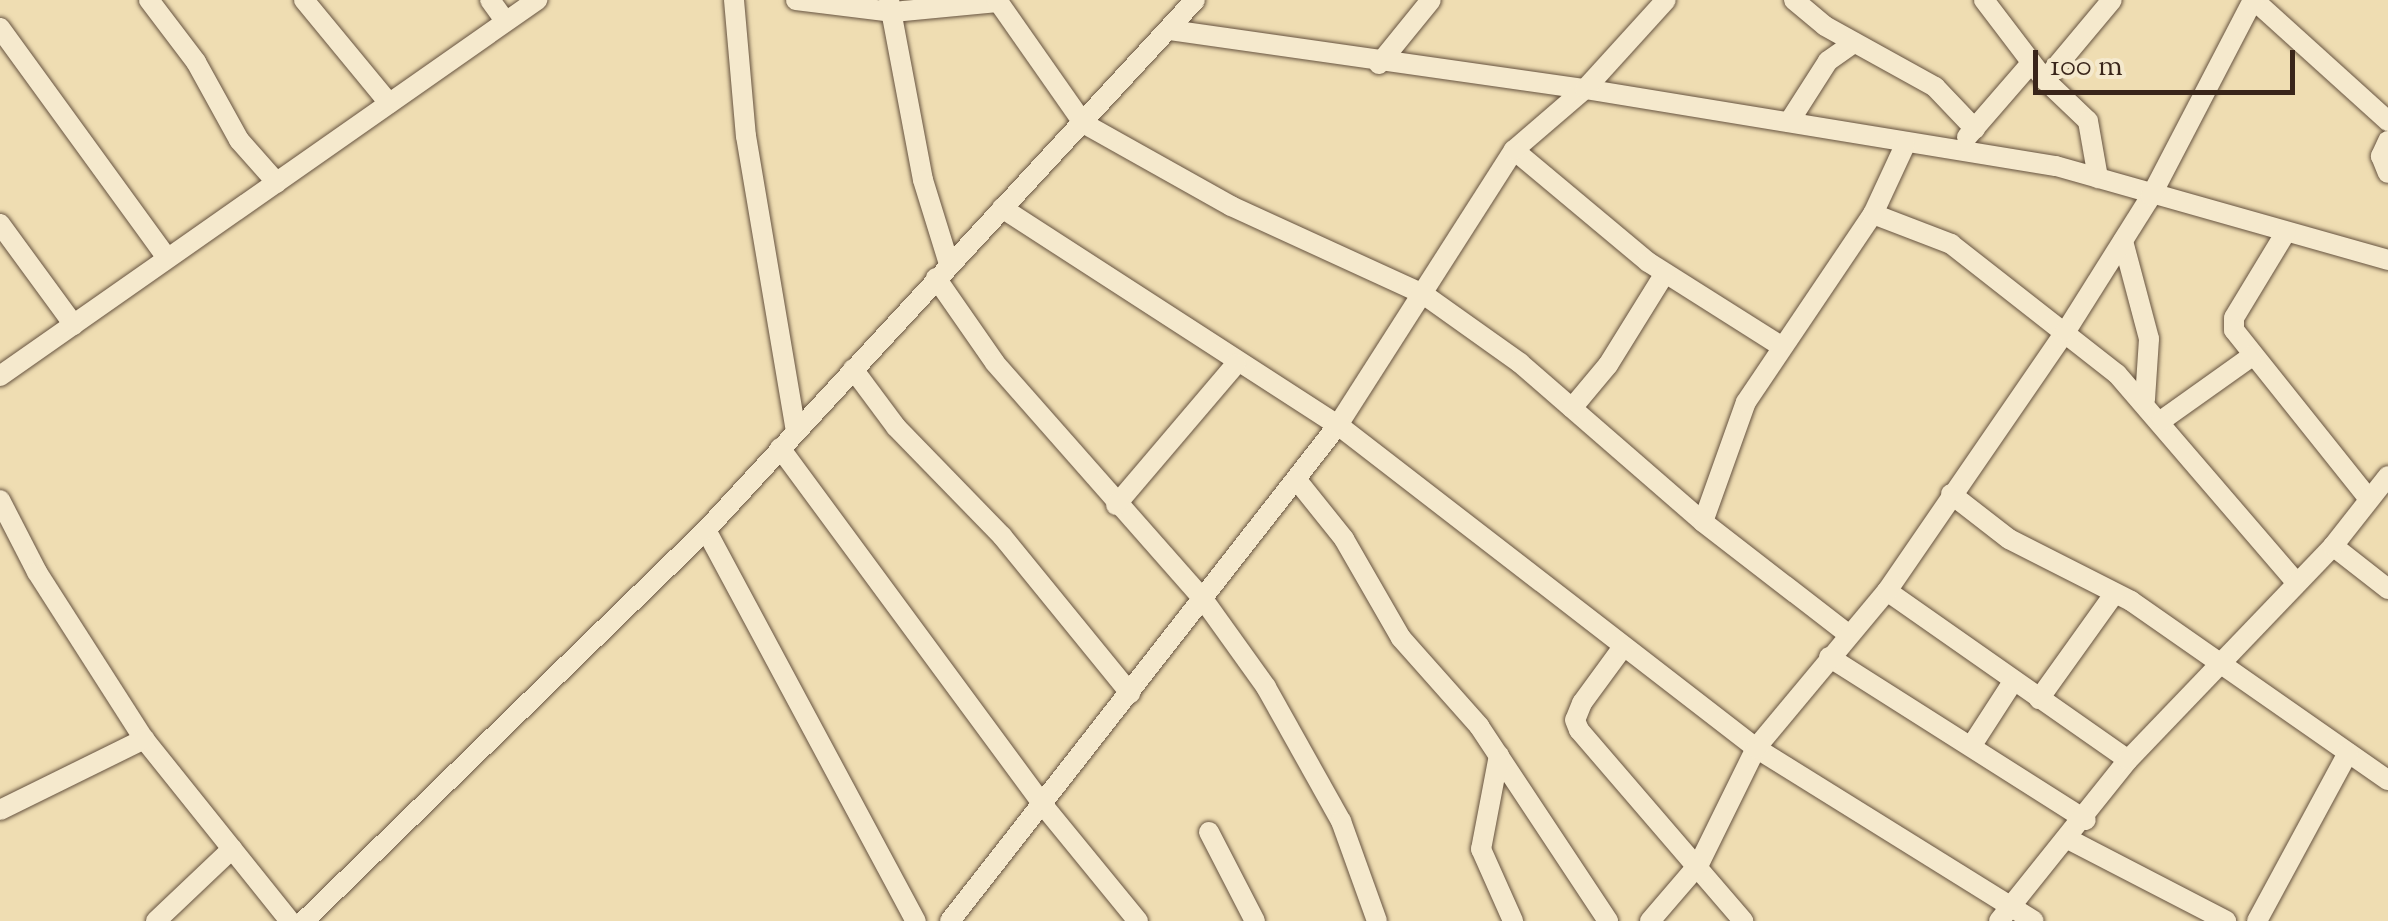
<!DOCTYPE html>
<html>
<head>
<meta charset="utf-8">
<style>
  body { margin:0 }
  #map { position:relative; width:2388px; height:921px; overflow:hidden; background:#efddb2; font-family:"Sorts Mill Goudy",serif }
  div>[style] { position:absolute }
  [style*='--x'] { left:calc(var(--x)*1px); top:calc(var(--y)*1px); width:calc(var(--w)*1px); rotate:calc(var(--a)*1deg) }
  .roads { filter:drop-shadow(0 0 2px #665340) drop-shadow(0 0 2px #665340) }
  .street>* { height:20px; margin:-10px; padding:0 10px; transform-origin:10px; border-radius:10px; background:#f5e9cd }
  span { translate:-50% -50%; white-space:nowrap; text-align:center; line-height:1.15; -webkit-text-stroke:8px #f5e9cd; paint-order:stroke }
  .scale { position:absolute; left:2033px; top:50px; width:262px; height:45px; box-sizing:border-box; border:5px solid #39251a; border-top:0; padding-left:12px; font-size:30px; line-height:35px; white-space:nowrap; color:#39251a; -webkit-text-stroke:8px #f5e9cd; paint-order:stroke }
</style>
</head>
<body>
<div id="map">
  <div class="roads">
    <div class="street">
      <div style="--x:149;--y:0;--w:78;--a:52.8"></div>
      <div style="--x:196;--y:62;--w:89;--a:61.1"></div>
      <div style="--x:239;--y:140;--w:57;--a:48.5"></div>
      <div style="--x:304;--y:0;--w:134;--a:50.5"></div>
      <div style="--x:490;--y:0;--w:26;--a:54"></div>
      <div style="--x:734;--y:0;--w:137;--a:85"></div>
      <div style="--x:746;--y:136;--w:299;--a:80.4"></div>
      <div style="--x:796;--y:0;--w:98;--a:7.1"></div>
      <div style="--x:893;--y:12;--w:105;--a:-5.4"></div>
      <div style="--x:889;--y:0;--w:183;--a:79.3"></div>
      <div style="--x:923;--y:180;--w:88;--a:72.8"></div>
      <div style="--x:997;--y:0;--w:150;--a:55"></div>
      <div style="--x:1083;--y:123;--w:170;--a:29.3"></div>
      <div style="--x:1231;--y:206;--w:211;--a:24.6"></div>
      <div style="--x:1423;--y:294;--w:119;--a:35.4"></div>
      <div style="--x:1520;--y:363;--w:242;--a:41"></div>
      <div style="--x:1703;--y:522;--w:183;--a:37.7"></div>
      <div style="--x:1794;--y:0;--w:40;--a:40"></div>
      <div style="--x:1825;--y:26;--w:126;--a:29"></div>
      <div style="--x:1935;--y:87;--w:58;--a:46.4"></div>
      <div style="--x:1984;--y:0;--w:101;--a:52.7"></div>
      <div style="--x:2045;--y:80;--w:59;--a:43.6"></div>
      <div style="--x:2088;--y:121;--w:58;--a:80"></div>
      <div style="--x:2254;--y:0;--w:181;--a:42.1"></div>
      <div style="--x:0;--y:28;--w:284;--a:54"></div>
      <div style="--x:1170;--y:30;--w:419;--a:8.1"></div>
      <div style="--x:1585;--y:89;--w:477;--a:9.3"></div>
      <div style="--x:2056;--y:166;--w:345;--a:15.8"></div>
      <div style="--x:1379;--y:64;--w:82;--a:-50.9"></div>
      <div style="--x:2045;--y:80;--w:104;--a:-50.1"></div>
      <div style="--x:1789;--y:122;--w:72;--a:-57.4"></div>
      <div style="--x:1828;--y:61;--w:32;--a:-35"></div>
      <div style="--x:1967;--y:137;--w:98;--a:-49.1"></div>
      <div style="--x:2388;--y:141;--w:17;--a:115"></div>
      <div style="--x:2381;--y:156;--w:18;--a:68"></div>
      <div style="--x:1514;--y:150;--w:175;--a:39.9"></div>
      <div style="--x:1648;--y:262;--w:157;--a:32.3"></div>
      <div style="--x:1002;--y:208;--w:400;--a:32.9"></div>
      <div style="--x:1338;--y:425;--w:528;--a:37.69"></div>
      <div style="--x:1756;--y:748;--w:327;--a:31.9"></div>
      <div style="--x:1873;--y:214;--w:84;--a:21"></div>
      <div style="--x:1951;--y:244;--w:211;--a:38.1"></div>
      <div style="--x:2117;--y:374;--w:274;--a:49.3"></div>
      <div style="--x:0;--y:224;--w:125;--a:53.8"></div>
      <div style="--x:2286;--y:232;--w:100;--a:121.2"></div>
      <div style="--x:2234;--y:318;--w:12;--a:90"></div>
      <div style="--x:2234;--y:330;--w:216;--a:51.4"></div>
      <div style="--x:2123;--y:241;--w:101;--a:75.1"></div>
      <div style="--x:2149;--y:339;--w:61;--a:93.8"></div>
      <div style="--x:936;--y:278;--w:103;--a:55.2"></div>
      <div style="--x:995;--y:363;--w:315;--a:48.6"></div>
      <div style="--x:1203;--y:599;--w:108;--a:54.4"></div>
      <div style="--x:1266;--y:687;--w:154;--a:60.8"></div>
      <div style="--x:1341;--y:821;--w:106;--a:70.2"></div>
      <div style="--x:853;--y:369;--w:72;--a:53.4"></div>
      <div style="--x:896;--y:427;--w:152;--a:45.8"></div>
      <div style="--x:1002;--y:536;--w:203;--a:50.8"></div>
      <div style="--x:0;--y:376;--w:656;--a:-35"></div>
      <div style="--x:1572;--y:408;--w:56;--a:-50.1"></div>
      <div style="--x:1608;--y:365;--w:108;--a:-58.2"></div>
      <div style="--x:2162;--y:420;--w:110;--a:-35.4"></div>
      <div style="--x:780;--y:448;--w:443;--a:53.6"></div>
      <div style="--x:1043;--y:805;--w:150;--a:50.7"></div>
      <div style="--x:1296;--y:479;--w:77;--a:51.3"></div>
      <div style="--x:1344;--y:539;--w:114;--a:60.1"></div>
      <div style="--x:1401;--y:638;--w:118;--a:48.4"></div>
      <div style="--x:1479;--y:726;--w:234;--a:56.5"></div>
      <div style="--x:1951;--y:494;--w:73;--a:37.8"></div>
      <div style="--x:2009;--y:539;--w:137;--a:26.9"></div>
      <div style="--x:2131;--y:601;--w:313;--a:34.9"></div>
      <div style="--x:0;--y:500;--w:81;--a:62.8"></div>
      <div style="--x:37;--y:572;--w:198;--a:57.4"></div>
      <div style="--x:144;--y:739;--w:233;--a:51.3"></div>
      <div style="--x:1116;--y:505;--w:185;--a:-49.6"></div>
      <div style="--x:1703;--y:522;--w:127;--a:-70.3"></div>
      <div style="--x:1746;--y:402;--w:227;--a:-56"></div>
      <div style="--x:1873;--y:214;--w:76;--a:-65.1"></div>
      <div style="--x:706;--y:530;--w:444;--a:61.8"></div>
      <div style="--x:2333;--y:546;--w:70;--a:38"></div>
      <div style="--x:1887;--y:591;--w:294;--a:35"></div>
      <div style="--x:1623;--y:647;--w:69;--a:126.2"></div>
      <div style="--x:1582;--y:703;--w:18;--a:112"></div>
      <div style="--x:1575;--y:720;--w:11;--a:68"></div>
      <div style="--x:1579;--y:730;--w:252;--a:49.3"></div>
      <div style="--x:1829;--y:657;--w:304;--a:32.4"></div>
      <div style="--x:2039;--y:699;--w:130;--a:-54.4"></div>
      <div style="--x:1972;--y:745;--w:77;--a:-57.1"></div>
      <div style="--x:1499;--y:755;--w:96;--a:100.8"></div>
      <div style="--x:1481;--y:849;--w:79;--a:66"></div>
      <div style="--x:0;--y:810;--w:161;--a:-26.2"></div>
      <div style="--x:1209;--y:832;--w:100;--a:62.7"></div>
      <div style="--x:2070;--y:840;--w:176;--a:27.4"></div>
      <div style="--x:156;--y:921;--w:105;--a:-43.5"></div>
      <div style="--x:304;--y:921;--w:561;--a:-44.21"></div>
      <div style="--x:706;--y:530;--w:721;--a:-47.3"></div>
      <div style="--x:950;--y:921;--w:630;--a:-51.97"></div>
      <div style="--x:1338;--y:425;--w:326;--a:-57.4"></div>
      <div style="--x:1514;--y:150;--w:94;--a:-40.7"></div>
      <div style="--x:1585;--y:89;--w:120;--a:-47.7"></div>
      <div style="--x:1650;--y:921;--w:75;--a:-49.3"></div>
      <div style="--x:1699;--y:864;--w:129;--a:-63.8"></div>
      <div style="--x:1756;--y:748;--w:204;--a:-50.2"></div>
      <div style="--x:1887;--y:591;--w:316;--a:-55.5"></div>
      <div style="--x:2066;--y:331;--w:160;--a:-57.8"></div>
      <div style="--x:2151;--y:196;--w:221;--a:-62.5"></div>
      <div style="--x:1999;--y:921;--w:206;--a:-51.3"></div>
      <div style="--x:2128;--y:760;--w:296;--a:-46.2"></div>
      <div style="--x:2333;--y:546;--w:89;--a:-51.8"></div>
      <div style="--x:2257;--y:921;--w:191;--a:-61.6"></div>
    </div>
  </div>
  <div class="scale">100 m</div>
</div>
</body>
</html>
